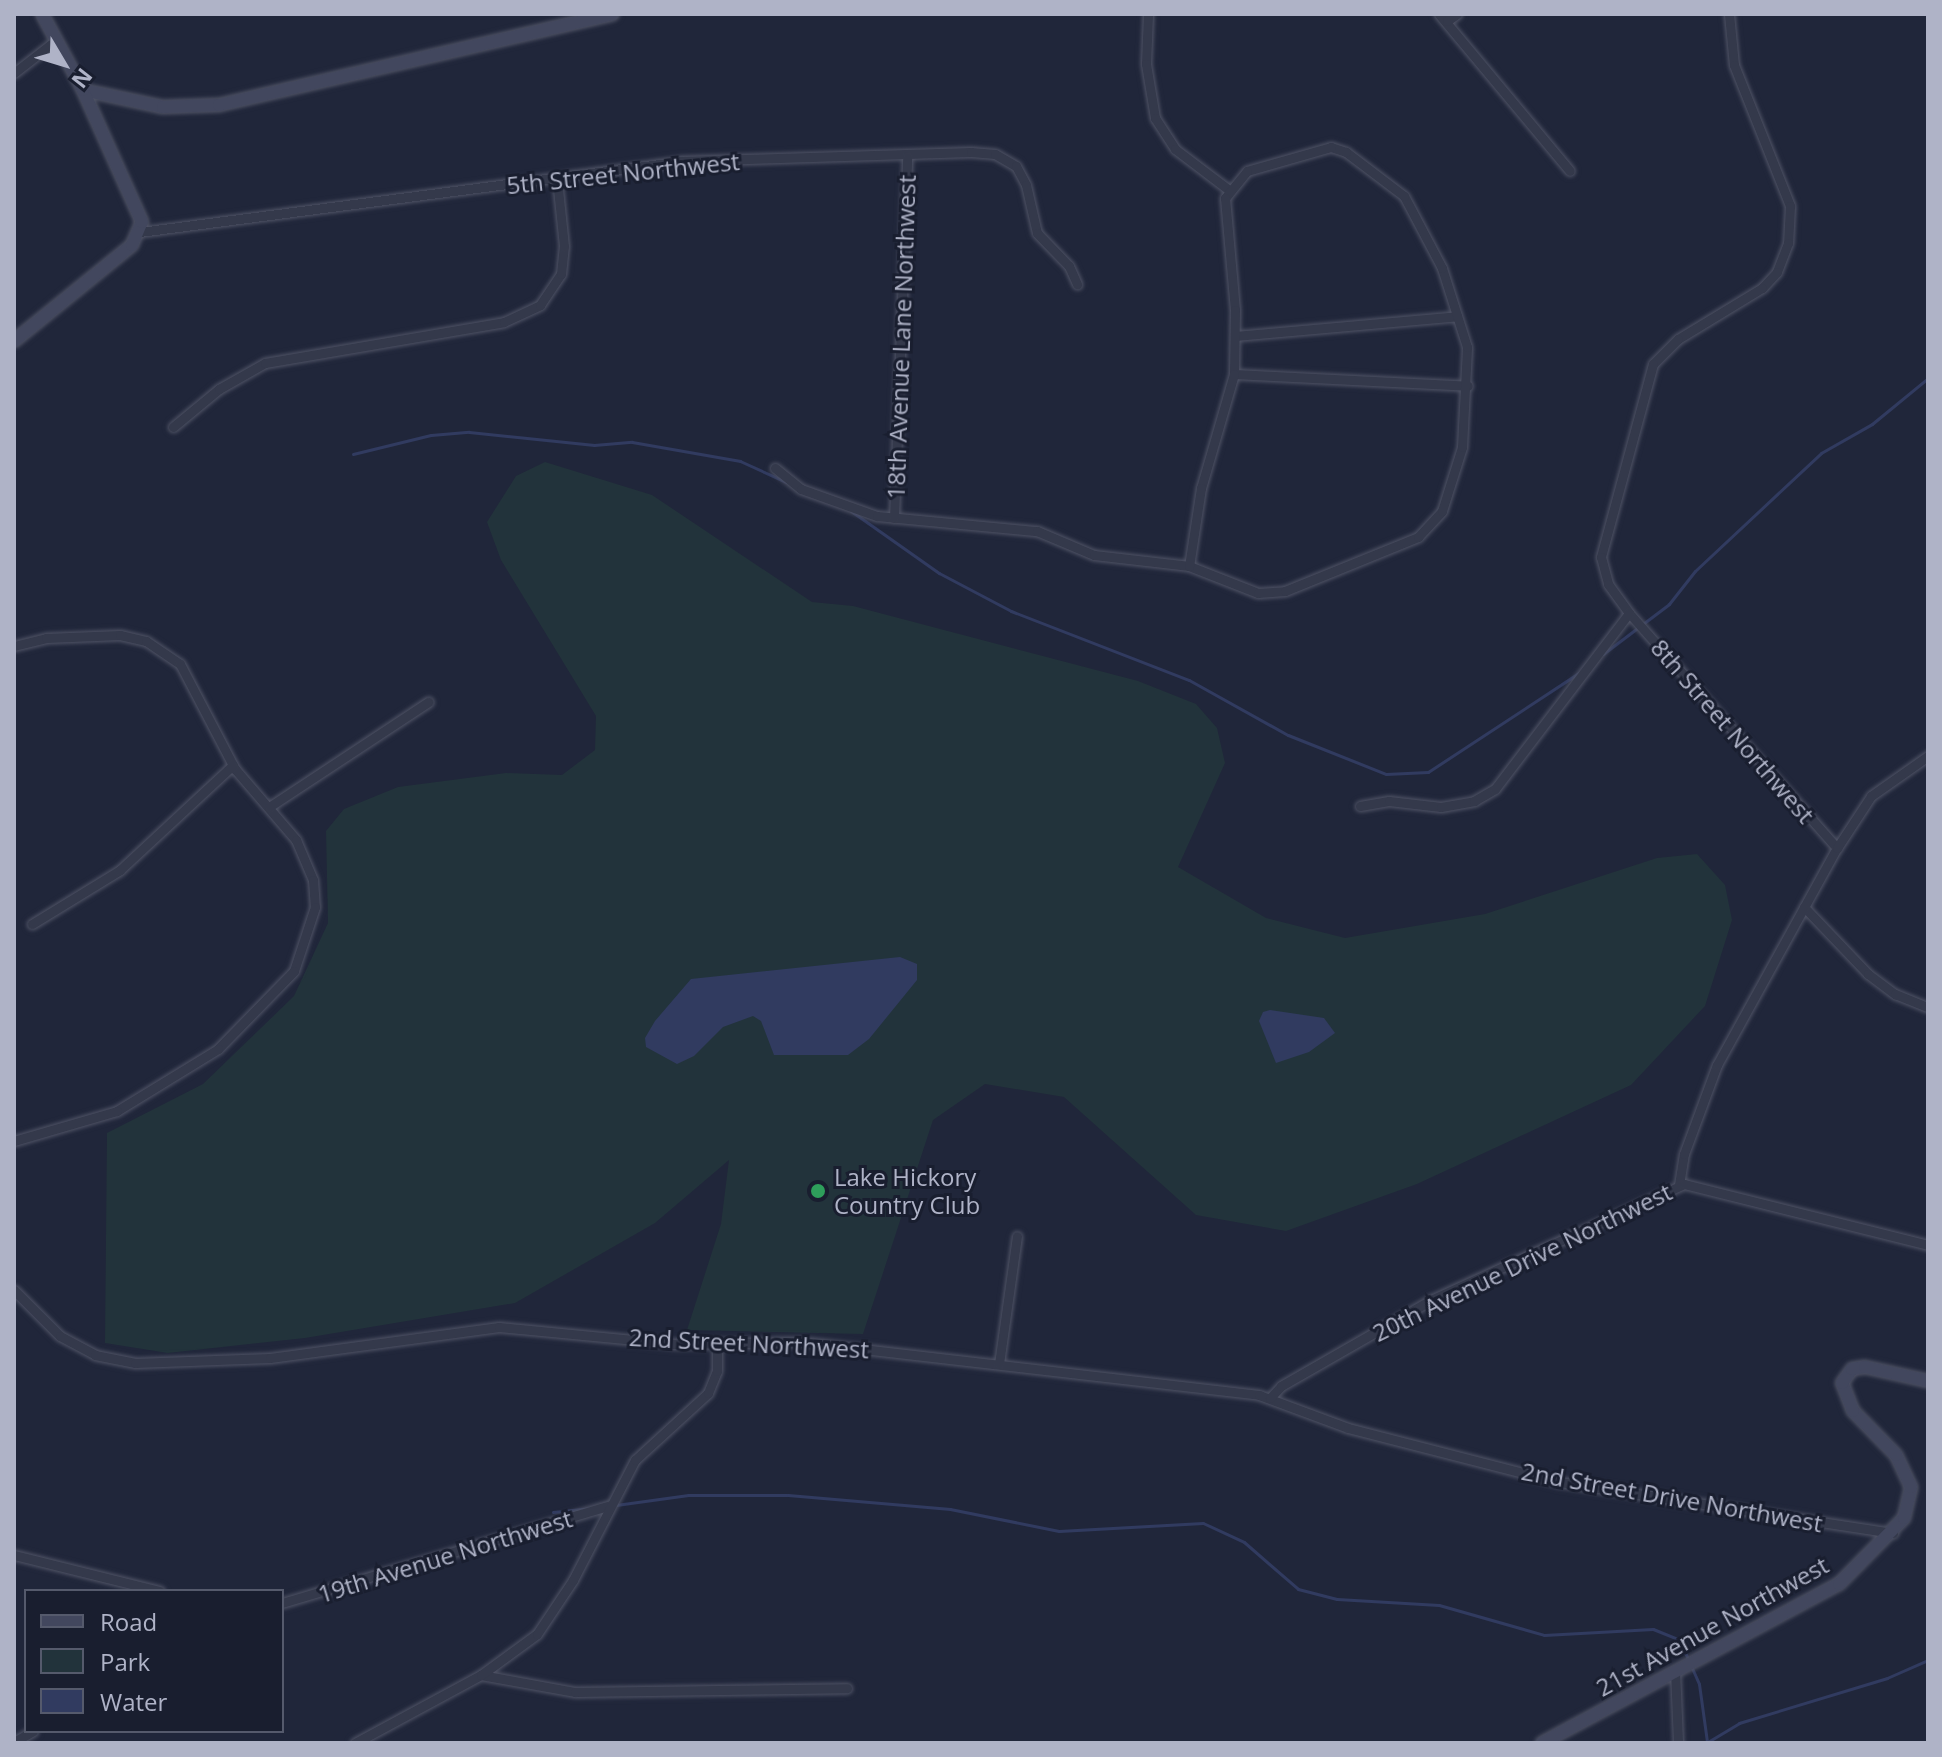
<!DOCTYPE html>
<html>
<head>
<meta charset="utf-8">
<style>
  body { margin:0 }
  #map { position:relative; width:1942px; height:1757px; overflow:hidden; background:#20263a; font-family:"Open Sans",sans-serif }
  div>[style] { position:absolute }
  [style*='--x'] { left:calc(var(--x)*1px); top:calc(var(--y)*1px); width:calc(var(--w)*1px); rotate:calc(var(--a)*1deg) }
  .green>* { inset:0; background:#22333b }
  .water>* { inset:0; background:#313b60 }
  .stream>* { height:3px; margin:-1.5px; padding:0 1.5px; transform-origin:1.5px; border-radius:1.5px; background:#313b60 }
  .roads { filter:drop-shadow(0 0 2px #4f5365) drop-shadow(0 0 2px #4f5365) }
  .street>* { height:9px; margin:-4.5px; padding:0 4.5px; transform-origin:4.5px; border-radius:4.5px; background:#34394b }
  .secondary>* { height:12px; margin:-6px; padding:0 6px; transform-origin:6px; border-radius:6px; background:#42475e }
  .dots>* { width:22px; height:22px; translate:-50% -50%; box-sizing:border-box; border:4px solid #191e2f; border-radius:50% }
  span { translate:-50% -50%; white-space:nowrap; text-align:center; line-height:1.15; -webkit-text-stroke:6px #191e2f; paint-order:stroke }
  .street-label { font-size:24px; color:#afb3c7 }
  .poi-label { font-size:24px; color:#afb3c7 }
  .left { translate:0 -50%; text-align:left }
  .frame { position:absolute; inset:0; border:16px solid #afb3c7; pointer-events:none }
  .legend { position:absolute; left:24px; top:1589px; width:260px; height:144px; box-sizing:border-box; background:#191e2f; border:2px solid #555a6c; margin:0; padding:10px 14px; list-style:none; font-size:24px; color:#afb3c7 }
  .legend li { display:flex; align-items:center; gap:16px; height:40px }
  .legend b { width:40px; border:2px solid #555a6c }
  .north { position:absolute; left:24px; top:24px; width:80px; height:80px; -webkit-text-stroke:6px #191e2f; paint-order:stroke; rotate:128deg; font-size:22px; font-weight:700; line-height:32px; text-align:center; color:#afb3c7 }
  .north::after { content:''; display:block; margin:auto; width:28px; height:36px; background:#afb3c7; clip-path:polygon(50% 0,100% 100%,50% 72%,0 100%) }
</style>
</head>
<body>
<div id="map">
  <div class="green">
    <div style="clip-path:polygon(545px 462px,652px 495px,812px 602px,853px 606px,1138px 681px,1196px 704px,1217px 728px,1225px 763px,1178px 867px,1266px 918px,1345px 938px,1485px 914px,1657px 858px,1697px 854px,1725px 885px,1732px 920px,1705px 1006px,1631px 1085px,1417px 1184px,1286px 1231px,1196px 1215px,1064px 1097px,985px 1084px,933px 1120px,863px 1334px,687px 1330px,721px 1224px,729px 1160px,655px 1223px,515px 1303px,305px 1338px,168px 1353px,105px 1343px,107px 1133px,203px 1084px,294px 996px,328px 923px,326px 831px,344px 809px,398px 787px,506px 773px,562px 775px,595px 750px,596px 716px,501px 560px,487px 522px,516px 476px)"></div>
  </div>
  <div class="water">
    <div style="clip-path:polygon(900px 957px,917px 964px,917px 980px,869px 1039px,848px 1055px,774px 1055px,761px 1021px,753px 1016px,723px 1027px,694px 1056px,677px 1064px,646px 1047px,645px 1038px,655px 1021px,691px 979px)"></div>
    <div style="clip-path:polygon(1270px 1010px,1324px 1018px,1335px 1033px,1309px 1052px,1276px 1063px,1259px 1021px,1263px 1012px)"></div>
  </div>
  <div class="stream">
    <div style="--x:353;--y:454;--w:80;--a:-13.7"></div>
    <div style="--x:431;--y:435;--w:38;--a:-5"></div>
    <div style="--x:469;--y:432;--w:126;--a:5.9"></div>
    <div style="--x:594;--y:445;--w:38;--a:-5"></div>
    <div style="--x:632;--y:442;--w:110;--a:10"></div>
    <div style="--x:740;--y:461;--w:51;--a:24.5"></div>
    <div style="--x:851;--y:511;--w:108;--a:35.2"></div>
    <div style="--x:939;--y:573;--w:81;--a:27.8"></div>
    <div style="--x:1011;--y:611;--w:191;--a:21.2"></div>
    <div style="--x:1189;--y:680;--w:113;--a:29.1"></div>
    <div style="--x:1288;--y:735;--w:105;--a:21.7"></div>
    <div style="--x:1386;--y:774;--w:42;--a:-2.7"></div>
    <div style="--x:1428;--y:772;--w:181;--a:-33.3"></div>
    <div style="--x:1603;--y:654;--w:83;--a:-37.1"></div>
    <div style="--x:1669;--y:604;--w:42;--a:-51.8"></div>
    <div style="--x:1695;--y:571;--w:173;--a:-43.1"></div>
    <div style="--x:1821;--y:453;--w:59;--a:-29.6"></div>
    <div style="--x:1872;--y:424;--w:72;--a:-39.4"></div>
    <div style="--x:616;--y:1505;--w:73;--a:-7.9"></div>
    <div style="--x:688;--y:1495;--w:100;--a:0"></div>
    <div style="--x:788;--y:1495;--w:163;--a:4.9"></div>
    <div style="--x:950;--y:1509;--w:111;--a:11.4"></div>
    <div style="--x:1059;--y:1531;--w:144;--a:-3.2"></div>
    <div style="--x:1203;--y:1523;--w:45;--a:24.9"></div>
    <div style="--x:1244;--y:1542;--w:72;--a:41"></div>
    <div style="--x:1298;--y:1589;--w:40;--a:14.4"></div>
    <div style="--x:1337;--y:1599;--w:102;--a:3.4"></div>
    <div style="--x:1439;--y:1605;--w:109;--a:15.9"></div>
    <div style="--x:1544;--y:1635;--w:109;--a:-3.2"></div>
    <div style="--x:1653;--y:1629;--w:27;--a:22"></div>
    <div style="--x:1678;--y:1639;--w:25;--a:63"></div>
    <div style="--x:553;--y:1512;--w:36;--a:-6"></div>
    <div style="--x:1692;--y:1668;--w:17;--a:66"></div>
    <div style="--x:1699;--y:1684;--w:59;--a:82.1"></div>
    <div style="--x:1706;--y:1743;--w:39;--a:-31"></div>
    <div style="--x:1739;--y:1723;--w:155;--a:-16.9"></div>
    <div style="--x:1887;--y:1678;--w:45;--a:-23.7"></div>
  </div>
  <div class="roads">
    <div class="street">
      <div style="--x:1148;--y:14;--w:50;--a:92.3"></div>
      <div style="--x:1146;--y:64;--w:55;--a:80.5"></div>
      <div style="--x:1155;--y:118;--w:37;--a:57"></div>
      <div style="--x:1175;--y:149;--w:68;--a:37.2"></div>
      <div style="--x:1439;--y:14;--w:204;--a:50.2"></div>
      <div style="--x:1729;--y:14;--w:51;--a:84.4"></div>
      <div style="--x:1734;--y:65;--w:152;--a:68.3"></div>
      <div style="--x:1790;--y:206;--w:37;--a:93"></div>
      <div style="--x:1788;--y:243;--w:31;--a:111"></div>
      <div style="--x:1777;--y:272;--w:22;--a:133"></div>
      <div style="--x:1762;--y:288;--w:98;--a:148.7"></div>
      <div style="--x:1678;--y:339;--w:35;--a:135"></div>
      <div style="--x:1653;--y:364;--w:200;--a:105.1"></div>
      <div style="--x:1601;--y:557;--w:28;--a:75"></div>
      <div style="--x:1608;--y:584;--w:36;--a:54"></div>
      <div style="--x:1629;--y:613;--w:314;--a:48.5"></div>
      <div style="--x:1447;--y:21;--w:12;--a:-35"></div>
      <div style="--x:14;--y:73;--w:52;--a:-38"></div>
      <div style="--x:140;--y:232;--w:548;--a:-7.45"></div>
      <div style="--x:683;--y:161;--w:288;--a:-1.8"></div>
      <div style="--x:971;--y:152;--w:24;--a:5"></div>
      <div style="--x:995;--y:154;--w:24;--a:30"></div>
      <div style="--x:1016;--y:166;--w:21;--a:62"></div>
      <div style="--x:1026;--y:185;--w:49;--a:77.1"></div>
      <div style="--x:1037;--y:233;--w:46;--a:45.9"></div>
      <div style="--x:1069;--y:266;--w:20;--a:66"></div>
      <div style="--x:1235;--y:336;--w:223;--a:-5.1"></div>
      <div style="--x:1234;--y:374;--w:234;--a:2.9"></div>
      <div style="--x:173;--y:427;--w:60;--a:-39.6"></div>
      <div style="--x:219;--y:389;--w:53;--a:-29.5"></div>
      <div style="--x:265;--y:363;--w:242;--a:-9.7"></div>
      <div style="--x:504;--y:322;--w:40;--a:-25"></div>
      <div style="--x:540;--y:305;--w:37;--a:-56"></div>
      <div style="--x:561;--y:274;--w:28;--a:-84"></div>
      <div style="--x:564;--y:246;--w:67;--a:-96"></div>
      <div style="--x:775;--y:468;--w:33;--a:39"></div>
      <div style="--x:801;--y:489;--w:81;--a:19.6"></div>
      <div style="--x:877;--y:516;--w:161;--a:5.4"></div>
      <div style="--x:1037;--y:531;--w:62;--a:22.8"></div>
      <div style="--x:1094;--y:555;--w:96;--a:6.6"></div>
      <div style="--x:1189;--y:566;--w:74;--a:21.4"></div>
      <div style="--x:1258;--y:593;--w:27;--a:-4"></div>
      <div style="--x:1285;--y:591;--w:144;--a:-22.1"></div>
      <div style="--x:1418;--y:537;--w:35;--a:-47"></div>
      <div style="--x:1442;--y:511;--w:67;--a:-72.6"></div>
      <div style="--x:1462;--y:447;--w:100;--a:-87.1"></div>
      <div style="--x:1467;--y:347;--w:83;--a:-107.6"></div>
      <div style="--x:1442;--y:268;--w:81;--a:-117.8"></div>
      <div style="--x:1404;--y:196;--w:73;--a:-142.8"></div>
      <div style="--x:1346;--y:152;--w:16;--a:-162"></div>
      <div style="--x:1331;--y:147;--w:87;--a:164.1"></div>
      <div style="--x:1247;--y:171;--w:35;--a:129"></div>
      <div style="--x:1225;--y:198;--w:112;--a:84.9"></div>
      <div style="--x:1235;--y:310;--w:64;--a:90.9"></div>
      <div style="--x:1234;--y:374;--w:119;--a:106.1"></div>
      <div style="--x:1201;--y:488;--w:79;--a:98.7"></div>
      <div style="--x:894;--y:518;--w:362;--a:-87.9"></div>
      <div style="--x:14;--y:646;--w:33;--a:-14"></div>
      <div style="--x:46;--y:638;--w:74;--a:-2.3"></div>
      <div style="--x:120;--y:635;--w:27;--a:13"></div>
      <div style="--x:146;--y:641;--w:41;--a:34.1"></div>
      <div style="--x:180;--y:664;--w:119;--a:62.4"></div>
      <div style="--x:235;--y:769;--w:94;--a:49.3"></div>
      <div style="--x:296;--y:840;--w:43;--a:67"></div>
      <div style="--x:313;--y:880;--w:27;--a:86"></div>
      <div style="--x:315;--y:907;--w:67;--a:108.2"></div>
      <div style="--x:294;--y:971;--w:109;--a:134.3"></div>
      <div style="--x:218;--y:1049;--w:119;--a:148.5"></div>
      <div style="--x:117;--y:1111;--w:107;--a:163.8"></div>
      <div style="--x:1360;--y:806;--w:29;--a:-10"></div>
      <div style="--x:1389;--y:801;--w:52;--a:6.6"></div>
      <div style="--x:1441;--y:807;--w:34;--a:-10"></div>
      <div style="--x:1474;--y:801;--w:24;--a:-30"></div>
      <div style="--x:1495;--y:789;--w:221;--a:-52.7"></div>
      <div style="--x:269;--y:807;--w:191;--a:-33.4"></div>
      <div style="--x:1804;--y:907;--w:93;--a:46.3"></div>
      <div style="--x:1868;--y:974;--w:34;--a:37"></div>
      <div style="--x:1895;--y:994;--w:35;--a:22"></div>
      <div style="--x:32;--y:924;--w:103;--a:-31.5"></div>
      <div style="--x:120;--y:870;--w:154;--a:-42.9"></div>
      <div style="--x:1679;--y:1185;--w:31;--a:-81"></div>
      <div style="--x:1684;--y:1154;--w:95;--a:-69.7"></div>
      <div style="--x:1717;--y:1065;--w:248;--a:-61.1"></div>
      <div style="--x:1837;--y:848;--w:62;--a:-56.8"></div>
      <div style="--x:1871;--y:796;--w:70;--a:-35.1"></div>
      <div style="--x:14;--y:1290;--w:65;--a:45"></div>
      <div style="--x:60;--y:1336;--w:40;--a:28"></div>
      <div style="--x:95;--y:1355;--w:41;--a:11.3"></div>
      <div style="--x:135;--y:1363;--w:135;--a:-2.1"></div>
      <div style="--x:270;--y:1358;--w:231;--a:-7.7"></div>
      <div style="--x:499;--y:1327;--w:176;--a:5.5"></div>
      <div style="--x:674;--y:1344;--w:128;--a:-0.9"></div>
      <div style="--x:802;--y:1342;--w:460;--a:6.6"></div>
      <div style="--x:1259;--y:1395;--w:95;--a:20.3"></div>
      <div style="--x:1348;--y:1428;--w:218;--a:14.4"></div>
      <div style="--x:1559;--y:1482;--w:338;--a:8.7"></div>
      <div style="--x:999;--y:1364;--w:129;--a:-82"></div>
      <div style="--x:1270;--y:1398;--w:16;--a:-47"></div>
      <div style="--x:1281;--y:1386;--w:175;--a:-29.8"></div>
      <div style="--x:1433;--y:1299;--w:276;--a:-24.6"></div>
      <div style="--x:1684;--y:1184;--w:252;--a:14"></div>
      <div style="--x:14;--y:1555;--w:150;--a:13.9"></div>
      <div style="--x:282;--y:1603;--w:340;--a:-16.6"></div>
      <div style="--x:1675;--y:1670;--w:73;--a:87.6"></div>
      <div style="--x:481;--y:1675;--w:96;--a:10.3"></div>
      <div style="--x:575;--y:1692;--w:272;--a:-0.8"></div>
      <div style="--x:14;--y:1742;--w:22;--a:-30"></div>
      <div style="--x:355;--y:1743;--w:143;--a:-28.4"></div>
      <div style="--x:481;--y:1675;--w:69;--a:-36.2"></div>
      <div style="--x:537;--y:1634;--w:65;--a:-56.3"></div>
      <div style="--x:573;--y:1580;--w:135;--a:-62.7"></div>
      <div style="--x:635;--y:1460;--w:99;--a:-42.5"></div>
      <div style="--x:708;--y:1393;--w:24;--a:-68"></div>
      <div style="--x:717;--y:1371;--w:29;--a:-90"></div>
    </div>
    <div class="secondary">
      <div style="--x:83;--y:90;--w:82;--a:12"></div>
      <div style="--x:163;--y:107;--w:56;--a:-2"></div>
      <div style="--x:219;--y:105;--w:404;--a:-13"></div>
      <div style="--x:14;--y:341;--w:152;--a:-39.1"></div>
      <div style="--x:132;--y:245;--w:25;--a:-67"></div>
      <div style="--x:142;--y:222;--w:145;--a:-114.1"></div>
      <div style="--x:83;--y:90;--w:86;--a:-118.3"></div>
      <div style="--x:1542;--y:1743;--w:337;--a:-28.2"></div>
      <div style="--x:1839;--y:1584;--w:93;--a:-45.4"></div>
      <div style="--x:1904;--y:1518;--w:32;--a:-77"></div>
      <div style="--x:1911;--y:1487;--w:35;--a:-115"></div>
      <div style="--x:1896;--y:1455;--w:62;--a:-134.3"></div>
      <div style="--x:1853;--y:1411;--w:30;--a:-111"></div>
      <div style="--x:1842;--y:1383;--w:17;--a:-54"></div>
      <div style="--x:1852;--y:1369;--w:13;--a:-9"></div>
      <div style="--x:1865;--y:1367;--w:65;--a:12.5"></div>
    </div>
  </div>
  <div class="dots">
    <div style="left:818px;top:1191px;background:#2e9e5b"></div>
  </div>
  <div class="street-label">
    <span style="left:623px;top:173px;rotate:-6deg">5th Street Northwest</span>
    <span style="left:901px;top:337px;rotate:-88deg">18th Avenue Lane Northwest</span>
    <span style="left:1733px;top:731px;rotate:49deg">8th Street Northwest</span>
    <span style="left:1522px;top:1262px;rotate:-26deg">20th Avenue Drive Northwest</span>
    <span style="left:749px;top:1343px;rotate:3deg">2nd Street Northwest</span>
    <span style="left:1672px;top:1497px;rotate:10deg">2nd Street Drive Northwest</span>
    <span style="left:445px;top:1556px;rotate:-17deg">19th Avenue Northwest</span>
    <span style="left:1712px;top:1626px;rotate:-29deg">21st Avenue Northwest</span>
  </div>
  <div class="poi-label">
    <span class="left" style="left:834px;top:1191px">Lake Hickory<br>Country Club</span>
  </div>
  <div class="frame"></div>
  <ul class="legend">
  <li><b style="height:10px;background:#42475e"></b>Road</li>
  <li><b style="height:22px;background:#22333b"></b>Park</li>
  <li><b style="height:22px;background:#313b60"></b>Water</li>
  </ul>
  <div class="north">N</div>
</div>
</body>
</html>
